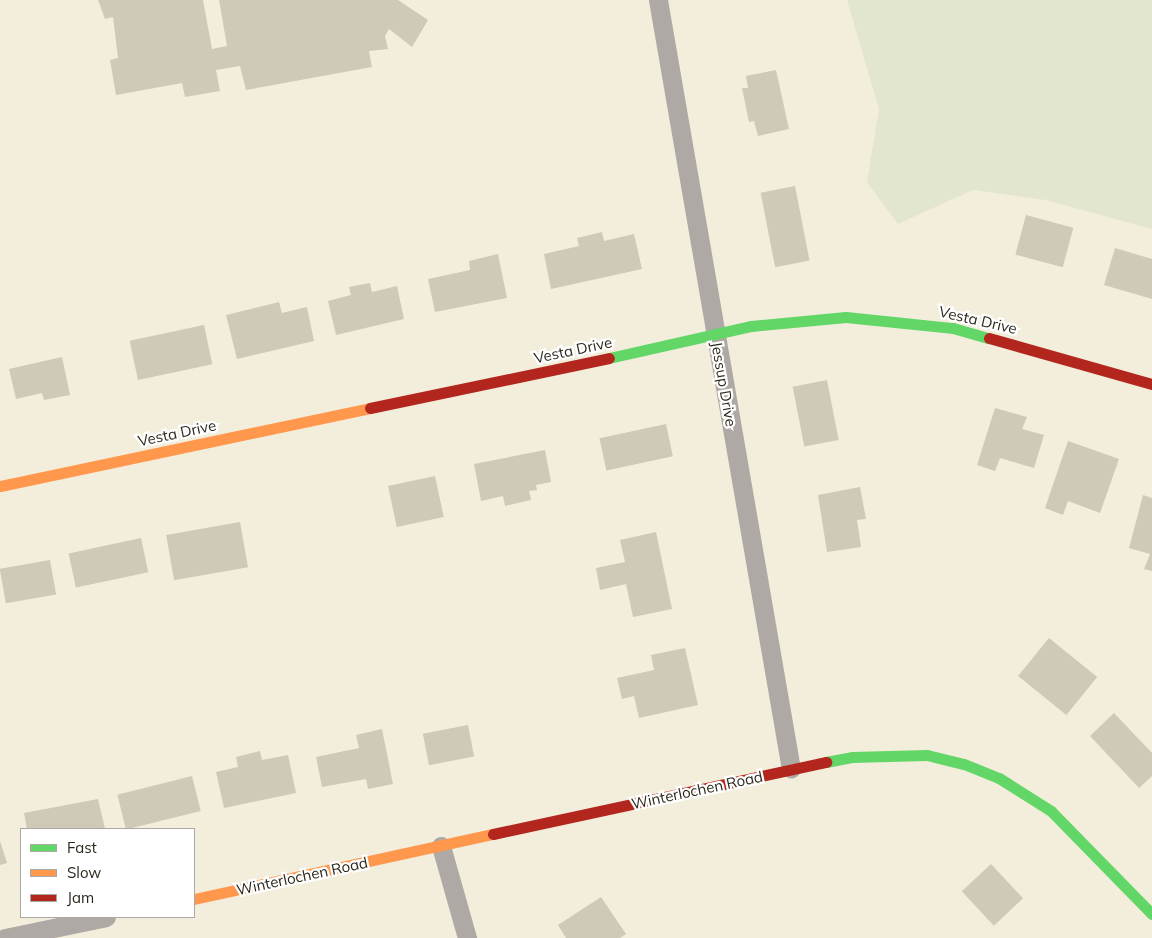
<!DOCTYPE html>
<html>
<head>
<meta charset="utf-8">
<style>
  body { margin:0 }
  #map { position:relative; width:1152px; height:938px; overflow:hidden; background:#f3eddb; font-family:Mulish,sans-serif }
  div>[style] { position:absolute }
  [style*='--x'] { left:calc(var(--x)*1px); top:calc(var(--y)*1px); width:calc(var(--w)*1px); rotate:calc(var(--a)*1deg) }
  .green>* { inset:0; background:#e3e6ce }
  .building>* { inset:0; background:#cfc9b7; transform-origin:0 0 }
  .street>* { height:19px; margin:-9.5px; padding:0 9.5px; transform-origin:9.5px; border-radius:9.5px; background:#aea9a5 }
  .fast>* { height:11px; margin:-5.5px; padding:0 5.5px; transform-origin:5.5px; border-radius:5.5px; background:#63d668 }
  .slow>* { height:11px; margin:-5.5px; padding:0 5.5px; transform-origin:5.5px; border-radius:5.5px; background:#ff974d }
  .jam>* { height:11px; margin:-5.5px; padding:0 5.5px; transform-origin:5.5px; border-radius:5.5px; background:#b3261e }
  span { translate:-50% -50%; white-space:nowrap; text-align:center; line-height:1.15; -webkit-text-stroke:4.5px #fff; paint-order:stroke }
  .street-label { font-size:15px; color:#2b271b }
  .legend { position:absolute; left:20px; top:828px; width:175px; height:90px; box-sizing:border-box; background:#fff; border:1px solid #aaa9a4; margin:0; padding:6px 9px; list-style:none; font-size:15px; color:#2b271b }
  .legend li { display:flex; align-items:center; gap:10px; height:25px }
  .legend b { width:25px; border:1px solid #aaa9a4 }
</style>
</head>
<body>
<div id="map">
  <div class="green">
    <div style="clip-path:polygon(847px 0,1152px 0,1152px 229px,1046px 200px,973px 190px,898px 224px,867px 182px,879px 109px)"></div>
  </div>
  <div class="building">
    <div style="clip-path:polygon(98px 0,203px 0,212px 49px,227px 46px,219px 0,398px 0,428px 20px,412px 47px,389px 29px,385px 36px,388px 49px,369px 51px,372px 67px,246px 90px,240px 66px,216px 70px,220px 91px,185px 97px,182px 83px,116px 95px,110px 60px,118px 58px,113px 17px,105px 19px)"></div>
    <div style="clip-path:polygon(776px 70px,789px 129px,758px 136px,754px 121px,749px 122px,742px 88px,748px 88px,746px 76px)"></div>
    <div style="left:795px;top:186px;width:76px;height:35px;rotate:79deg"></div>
    <div style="left:1026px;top:215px;width:49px;height:41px;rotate:15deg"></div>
    <div style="clip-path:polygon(602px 232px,604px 241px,634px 234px,642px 269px,551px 289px,544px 254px,579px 246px,577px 238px)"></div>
    <div style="clip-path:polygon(1115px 248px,1152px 259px,1152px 299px,1104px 285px)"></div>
    <div style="clip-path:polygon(498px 254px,507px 298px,435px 312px,428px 279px,470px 270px,469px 261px)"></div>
    <div style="clip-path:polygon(370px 283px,372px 292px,397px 286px,404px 319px,336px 335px,328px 301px,351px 295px,349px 287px)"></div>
    <div style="clip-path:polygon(279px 302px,282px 313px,307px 307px,314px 341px,237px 359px,226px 315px)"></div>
    <div style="left:204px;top:325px;width:40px;height:76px;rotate:78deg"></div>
    <div style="clip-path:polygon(62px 357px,70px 395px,44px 400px,42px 393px,16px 399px,9px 369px)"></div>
    <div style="left:827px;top:380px;width:61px;height:35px;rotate:79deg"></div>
    <div style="clip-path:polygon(995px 408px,1027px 417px,1022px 429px,1044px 435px,1034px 468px,1000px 458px,995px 471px,977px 465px)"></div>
    <div style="left:666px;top:424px;width:33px;height:68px;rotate:78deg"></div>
    <div style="clip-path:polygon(1068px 441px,1119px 459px,1100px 513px,1068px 501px,1063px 515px,1045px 508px)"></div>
    <div style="clip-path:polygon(545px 450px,551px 482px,536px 485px,537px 490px,529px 491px,531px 500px,505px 506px,503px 496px,481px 501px,474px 464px)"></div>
    <div style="left:435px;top:476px;width:42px;height:48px;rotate:78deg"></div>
    <div style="clip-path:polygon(860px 487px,866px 519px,857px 520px,861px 547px,827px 552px,818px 495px)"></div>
    <div style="clip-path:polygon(1143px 495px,1152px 498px,1152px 571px,1144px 569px,1150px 554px,1129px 548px)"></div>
    <div style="left:240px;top:522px;width:46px;height:75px;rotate:80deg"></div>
    <div style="clip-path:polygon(656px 532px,672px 609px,633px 617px,626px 584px,600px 590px,596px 568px,625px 562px,620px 540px)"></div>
    <div style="left:141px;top:538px;width:35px;height:74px;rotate:78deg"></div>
    <div style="left:50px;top:560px;width:35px;height:51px;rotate:80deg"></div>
    <div style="left:1049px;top:638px;width:62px;height:49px;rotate:39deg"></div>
    <div style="clip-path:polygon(685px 648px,698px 705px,639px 718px,634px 696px,622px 699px,617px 678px,654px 670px,651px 655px)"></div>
    <div style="clip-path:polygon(1114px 713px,1152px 753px,1152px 776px,1139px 788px,1090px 736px)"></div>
    <div style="left:468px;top:725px;width:32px;height:46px;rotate:79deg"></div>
    <div style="clip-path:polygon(382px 729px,393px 784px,368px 789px,366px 779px,322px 787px,316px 757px,359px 748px,356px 735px)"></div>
    <div style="clip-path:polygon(260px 751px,262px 760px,288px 755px,296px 793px,224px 808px,216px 772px,238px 767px,236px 757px)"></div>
    <div style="left:192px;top:776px;width:36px;height:77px;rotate:76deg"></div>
    <div style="clip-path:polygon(98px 799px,105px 829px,27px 829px,24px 813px)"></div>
    <div style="clip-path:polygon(0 841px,7px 863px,0 865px)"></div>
    <div style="left:991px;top:864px;width:47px;height:40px;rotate:47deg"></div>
    <div style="clip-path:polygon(601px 897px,626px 934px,620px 938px,566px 938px,558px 925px)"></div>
  </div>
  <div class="street">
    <div style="--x:658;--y:0;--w:780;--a:80.19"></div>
    <div style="--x:441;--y:846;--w:96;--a:74.2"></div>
    <div style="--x:5;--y:938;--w:103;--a:-11.7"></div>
  </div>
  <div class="fast">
    <div style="--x:609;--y:358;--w:146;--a:-12.7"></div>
    <div style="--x:751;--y:326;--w:95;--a:-5.4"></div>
    <div style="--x:846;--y:317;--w:108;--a:5.9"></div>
    <div style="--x:953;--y:328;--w:37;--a:16"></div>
    <div style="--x:826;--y:762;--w:26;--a:-11"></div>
    <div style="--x:852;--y:757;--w:75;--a:-1.5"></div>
    <div style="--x:927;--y:755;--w:38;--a:14"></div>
    <div style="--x:964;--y:764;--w:38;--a:22"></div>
    <div style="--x:999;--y:778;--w:62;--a:32.4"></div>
    <div style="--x:1051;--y:811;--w:144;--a:45.6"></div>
  </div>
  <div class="slow">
    <div style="--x:0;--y:486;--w:378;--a:-11.9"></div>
    <div style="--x:194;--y:899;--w:306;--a:-12.3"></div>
  </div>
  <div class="jam">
    <div style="--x:989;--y:338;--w:169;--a:15.8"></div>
    <div style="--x:370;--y:408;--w:244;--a:-11.8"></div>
    <div style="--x:493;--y:834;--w:341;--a:-12.2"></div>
  </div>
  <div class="street-label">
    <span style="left:978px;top:320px;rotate:13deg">Vesta Drive</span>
    <span style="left:573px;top:350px;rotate:-12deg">Vesta Drive</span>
    <span style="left:724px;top:384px;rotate:80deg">Jessup Drive</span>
    <span style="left:177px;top:433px;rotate:-12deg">Vesta Drive</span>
    <span style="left:697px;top:790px;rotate:-12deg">Winterlochen Road</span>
    <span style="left:302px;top:876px;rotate:-12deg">Winterlochen Road</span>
  </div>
  <ul class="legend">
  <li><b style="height:6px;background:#63d668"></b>Fast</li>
  <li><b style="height:6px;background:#ff974d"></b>Slow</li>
  <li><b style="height:6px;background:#b3261e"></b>Jam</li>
  </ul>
</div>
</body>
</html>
